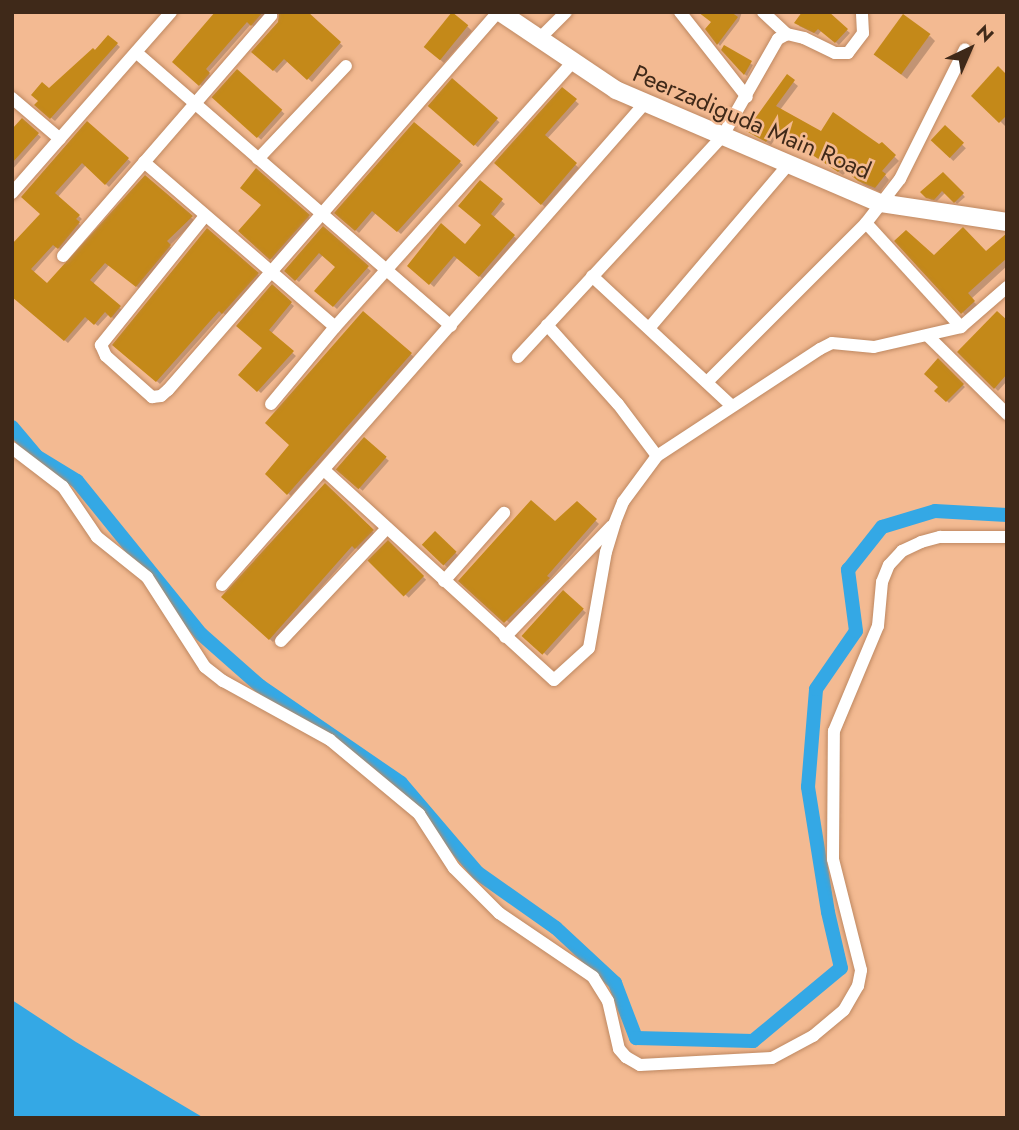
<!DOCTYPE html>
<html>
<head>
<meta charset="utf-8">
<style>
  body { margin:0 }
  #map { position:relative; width:1019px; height:1130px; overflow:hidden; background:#f3ba92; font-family:Jost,sans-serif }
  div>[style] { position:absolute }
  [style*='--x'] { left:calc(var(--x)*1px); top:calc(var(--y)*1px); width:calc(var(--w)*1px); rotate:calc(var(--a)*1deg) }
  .water>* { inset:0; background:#34a8e5 }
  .shadow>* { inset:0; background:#0003; transform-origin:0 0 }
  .canal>* { height:14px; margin:-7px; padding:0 7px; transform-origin:7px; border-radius:7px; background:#34a8e5 }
  .building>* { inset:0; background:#c48919; transform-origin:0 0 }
  .roads { filter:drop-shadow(0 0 2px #be8861) drop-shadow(0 0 2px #be8861) }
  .street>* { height:12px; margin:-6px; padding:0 6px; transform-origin:6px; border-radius:6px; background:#fff }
  .secondary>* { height:18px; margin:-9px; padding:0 9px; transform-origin:9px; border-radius:9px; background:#fff }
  span { translate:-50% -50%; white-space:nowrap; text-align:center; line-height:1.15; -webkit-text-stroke:5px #f3ba92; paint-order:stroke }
  .street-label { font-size:24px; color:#3f2919 }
  .frame { position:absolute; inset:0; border:14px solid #3f2919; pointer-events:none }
  .north { position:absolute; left:935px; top:14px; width:70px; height:70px; -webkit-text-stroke:5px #f3ba92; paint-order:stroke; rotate:44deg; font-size:19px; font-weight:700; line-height:28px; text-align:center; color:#3f2919 }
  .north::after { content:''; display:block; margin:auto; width:24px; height:32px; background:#3f2919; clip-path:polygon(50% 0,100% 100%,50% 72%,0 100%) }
</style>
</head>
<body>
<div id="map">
  <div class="water">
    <div style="clip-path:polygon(12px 1000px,76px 1042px,204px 1118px,12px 1118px)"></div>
  </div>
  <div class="shadow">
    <div style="clip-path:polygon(218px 12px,270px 12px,255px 28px,251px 24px,208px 73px,212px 77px,203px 87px,175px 62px)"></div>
    <div style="clip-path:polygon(306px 12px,343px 46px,312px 82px,288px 61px,277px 73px,254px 52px)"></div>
    <div style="clip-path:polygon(702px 12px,742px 12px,739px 21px,720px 46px,707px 29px,713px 22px)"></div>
    <div style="clip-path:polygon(804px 12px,830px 12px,829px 15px,850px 33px,839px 45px,822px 30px,818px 35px,799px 26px)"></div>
    <div style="clip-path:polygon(467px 26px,472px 31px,444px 63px,430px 51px)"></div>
    <div style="clip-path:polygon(930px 36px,935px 41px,907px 79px,881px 59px)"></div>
    <div style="clip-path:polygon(109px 37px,120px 47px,55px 121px,36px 105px)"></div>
    <div style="clip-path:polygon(723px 50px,753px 65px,747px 76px,739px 70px)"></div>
    <div style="left:237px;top:71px;width:64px;height:35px;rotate:42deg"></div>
    <div style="clip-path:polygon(787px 77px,798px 86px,780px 110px,821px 133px,880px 147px,882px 145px,899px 161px,885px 175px,889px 180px,880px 192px,864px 185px,847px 171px,843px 175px,805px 150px,777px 136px,771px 145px,749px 131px)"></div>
    <div style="clip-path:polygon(1007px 77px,1007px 123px,1005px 126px,974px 95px)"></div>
    <div style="left:452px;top:81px;width:63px;height:33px;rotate:41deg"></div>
    <div style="clip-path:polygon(562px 89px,579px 104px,547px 139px,579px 168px,545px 207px,496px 163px)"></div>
    <div style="clip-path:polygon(22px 121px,41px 137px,12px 170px,12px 132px)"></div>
    <div style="clip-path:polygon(87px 123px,131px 162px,109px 187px,86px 165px,58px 197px,82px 219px,78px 223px,82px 227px,62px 251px,57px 246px,33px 273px,47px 286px,145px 177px,195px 221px,169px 246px,173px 249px,140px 289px,109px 265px,93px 284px,123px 311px,115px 320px,109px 314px,98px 326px,89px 319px,68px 343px,12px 295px,42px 214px)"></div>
    <div style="clip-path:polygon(414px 124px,463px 165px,401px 234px,376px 213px,359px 233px,337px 213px)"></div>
    <div style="left:945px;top:128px;width:29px;height:18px;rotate:44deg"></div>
    <div style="clip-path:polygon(257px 171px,311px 219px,274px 261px,240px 231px,263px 205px)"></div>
    <div style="clip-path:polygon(943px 174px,965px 197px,957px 204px,946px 192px,937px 201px,931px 200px,923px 192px)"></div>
    <div style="clip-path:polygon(480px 182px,505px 204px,493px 218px,517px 239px,483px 279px,458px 257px,434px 287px,409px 265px,465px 246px,483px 225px)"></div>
    <div style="clip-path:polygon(323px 229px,371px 271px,337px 309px,320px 294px,337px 267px,323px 255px,299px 282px,286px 271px)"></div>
    <div style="clip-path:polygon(207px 230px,261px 277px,227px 316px,223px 313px,160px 384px,115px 345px)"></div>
    <div style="clip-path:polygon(1007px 235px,1007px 266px,971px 299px,978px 306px,967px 317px,897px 241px,934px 258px,986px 253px)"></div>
    <div style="clip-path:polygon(272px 287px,294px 306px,271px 334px,296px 356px,261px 393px,240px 375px,264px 348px)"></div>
    <div style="clip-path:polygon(363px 314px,414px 357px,291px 496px,267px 474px,291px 445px)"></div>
    <div style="clip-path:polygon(1007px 323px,1007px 381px,998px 391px,959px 352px)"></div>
    <div style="clip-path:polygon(938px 361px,965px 387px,949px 403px,937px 391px,940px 387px)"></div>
    <div style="left:364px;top:439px;width:33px;height:40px;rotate:41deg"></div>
    <div style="clip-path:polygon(325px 485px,375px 534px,360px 551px,356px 548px,273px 642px,223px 597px)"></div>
    <div style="clip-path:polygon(577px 503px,599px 524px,549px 580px,552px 582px,511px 624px,461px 581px,555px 524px)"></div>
    <div style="left:435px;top:534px;width:33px;height:16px;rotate:43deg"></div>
    <div style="left:388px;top:543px;width:53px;height:25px;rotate:44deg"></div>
    <div style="left:563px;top:592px;width:31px;height:58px;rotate:42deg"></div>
  </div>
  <div class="canal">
    <div style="--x:12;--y:427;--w:38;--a:50"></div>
    <div style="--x:36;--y:456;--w:48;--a:31.4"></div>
    <div style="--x:77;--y:481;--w:197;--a:51"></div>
    <div style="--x:201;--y:634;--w:79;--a:41.4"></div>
    <div style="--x:260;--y:686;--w:171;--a:34.5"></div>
    <div style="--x:401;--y:783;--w:118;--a:49.5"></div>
    <div style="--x:478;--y:873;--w:95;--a:35.2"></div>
    <div style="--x:556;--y:928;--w:81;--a:43"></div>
    <div style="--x:615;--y:983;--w:59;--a:69.1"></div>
    <div style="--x:636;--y:1038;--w:117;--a:1.5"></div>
    <div style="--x:753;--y:1041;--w:114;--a:-39.7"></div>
    <div style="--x:841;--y:968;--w:57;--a:-103.1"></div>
    <div style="--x:828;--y:912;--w:127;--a:-99.1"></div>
    <div style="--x:808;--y:787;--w:98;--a:-85.3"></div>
    <div style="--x:816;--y:689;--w:70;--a:-55.4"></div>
    <div style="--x:856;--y:631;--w:62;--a:-97.5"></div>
    <div style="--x:848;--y:570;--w:55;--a:-51.7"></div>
    <div style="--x:882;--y:527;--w:55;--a:-16.8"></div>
    <div style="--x:935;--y:511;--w:72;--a:3.2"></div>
  </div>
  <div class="building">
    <div style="clip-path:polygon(215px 12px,263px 12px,251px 26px,247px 22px,206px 69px,210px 73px,199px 86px,172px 62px)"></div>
    <div style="clip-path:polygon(279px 12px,308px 12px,341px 42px,307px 80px,284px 59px,273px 71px,251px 52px,278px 22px)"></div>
    <div style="left:452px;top:12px;width:21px;height:45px;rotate:39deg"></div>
    <div style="clip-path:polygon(698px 12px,731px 12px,738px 17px,717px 45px,705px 29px,711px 22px)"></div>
    <div style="clip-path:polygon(802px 12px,829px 12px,848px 29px,835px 43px,818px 29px,814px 33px,794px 23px)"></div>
    <div style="left:903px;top:14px;width:34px;height:50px;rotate:36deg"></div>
    <div style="clip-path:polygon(108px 35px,118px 43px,50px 119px,34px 105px,38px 101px,31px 95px,42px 82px,49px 88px,93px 48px,95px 50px)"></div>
    <div style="clip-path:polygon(724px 45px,752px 61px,744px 75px,721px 50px)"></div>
    <div style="clip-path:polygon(998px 66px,1007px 75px,1007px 115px,999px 123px,971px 96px)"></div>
    <div style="left:237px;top:69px;width:61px;height:38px;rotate:42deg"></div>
    <div style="clip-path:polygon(787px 74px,795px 80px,776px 106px,821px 131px,833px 112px,879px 144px,882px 142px,896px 155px,882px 171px,886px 174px,875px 188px,858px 181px,842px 168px,838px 172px,799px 146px,772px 133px,766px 142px,746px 131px)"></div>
    <div style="left:452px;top:78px;width:61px;height:37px;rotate:41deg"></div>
    <div style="clip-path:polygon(562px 87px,577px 99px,545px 135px,577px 163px,541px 205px,494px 163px)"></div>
    <div style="clip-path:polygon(22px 118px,39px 133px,12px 163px,12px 129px)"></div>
    <div style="clip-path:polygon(87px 121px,129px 158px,105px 185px,82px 163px,55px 193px,80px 215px,76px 219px,80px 222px,58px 249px,53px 245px,31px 269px,47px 283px,145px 175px,193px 216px,167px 241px,171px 245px,136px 287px,105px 263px,90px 280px,121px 306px,111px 318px,105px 312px,94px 325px,85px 317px,64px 341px,12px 297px,12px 244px,40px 214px,21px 197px)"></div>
    <div style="clip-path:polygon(414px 122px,461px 161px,397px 232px,372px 211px,355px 231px,334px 213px)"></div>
    <div style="left:945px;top:125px;width:26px;height:21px;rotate:43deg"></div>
    <div style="clip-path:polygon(256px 168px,310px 215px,270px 260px,238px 231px,261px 205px,240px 188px)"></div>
    <div style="clip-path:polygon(943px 172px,964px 193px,954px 203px,942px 191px,934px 200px,926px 198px,920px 192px)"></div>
    <div style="clip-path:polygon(480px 180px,503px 199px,491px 214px,515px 235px,479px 277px,454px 256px,429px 285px,407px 266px,441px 223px,465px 244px,481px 225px,458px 206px)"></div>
    <div style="clip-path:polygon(323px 226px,369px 266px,333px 307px,314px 291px,335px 267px,319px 253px,295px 281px,284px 271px)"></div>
    <div style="clip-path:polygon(963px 227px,986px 251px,1007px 233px,1007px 258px,968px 293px,975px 301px,961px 314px,894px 241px,906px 230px,934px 255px)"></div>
    <div style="clip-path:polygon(207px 228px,259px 273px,222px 314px,219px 311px,156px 382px,112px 345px)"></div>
    <div style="clip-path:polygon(272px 284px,292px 302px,269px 330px,294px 351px,257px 392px,238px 375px,262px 348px,236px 326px)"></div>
    <div style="clip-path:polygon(363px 311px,412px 353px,287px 495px,265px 474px,289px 445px,265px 423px)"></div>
    <div style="clip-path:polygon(997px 311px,1007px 320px,1007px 374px,994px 389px,957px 352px)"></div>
    <div style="clip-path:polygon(938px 358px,964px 384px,946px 402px,934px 391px,938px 387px,924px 374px)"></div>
    <div style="left:364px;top:437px;width:30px;height:43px;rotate:41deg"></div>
    <div style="clip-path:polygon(325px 483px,374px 530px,355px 549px,352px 546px,269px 640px,221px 597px)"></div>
    <div style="clip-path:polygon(531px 500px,555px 521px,577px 501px,597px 519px,547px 576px,550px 578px,504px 623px,458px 581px)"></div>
    <div style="left:435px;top:531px;width:30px;height:19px;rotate:44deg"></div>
    <div style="left:388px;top:540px;width:51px;height:29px;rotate:45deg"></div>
    <div style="left:563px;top:590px;width:28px;height:62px;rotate:42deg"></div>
  </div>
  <div class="roads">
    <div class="street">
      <div style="--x:680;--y:12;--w:108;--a:51.8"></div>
      <div style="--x:763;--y:12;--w:33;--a:43"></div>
      <div style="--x:539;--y:39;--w:38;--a:-45"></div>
      <div style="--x:137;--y:53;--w:416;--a:41"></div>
      <div style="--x:12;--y:98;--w:63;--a:40.5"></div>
      <div style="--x:258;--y:159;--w:128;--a:-46.6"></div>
      <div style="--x:144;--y:162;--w:252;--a:40.8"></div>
      <div style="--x:12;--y:193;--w:241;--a:-48.7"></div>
      <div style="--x:205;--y:216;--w:166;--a:128.9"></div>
      <div style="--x:101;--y:345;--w:12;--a:66"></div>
      <div style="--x:106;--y:356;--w:62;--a:41.7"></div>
      <div style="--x:152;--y:397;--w:9;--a:-6"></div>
      <div style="--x:161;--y:396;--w:9;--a:-41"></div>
      <div style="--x:168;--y:390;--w:502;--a:-48.88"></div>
      <div style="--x:866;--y:223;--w:141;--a:47.6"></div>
      <div style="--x:63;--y:256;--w:318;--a:-49.1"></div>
      <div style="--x:592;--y:276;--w:190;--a:42.9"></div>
      <div style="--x:547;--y:325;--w:106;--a:48.1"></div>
      <div style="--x:618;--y:404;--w:65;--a:53.1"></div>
      <div style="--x:650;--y:327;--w:213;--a:-49.6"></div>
      <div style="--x:929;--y:337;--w:110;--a:44.6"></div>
      <div style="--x:518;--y:357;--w:300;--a:-47.2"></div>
      <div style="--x:722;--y:137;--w:113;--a:-60.3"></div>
      <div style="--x:778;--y:39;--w:10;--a:-29"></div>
      <div style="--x:787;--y:34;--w:17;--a:13"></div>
      <div style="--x:804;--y:38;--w:34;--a:26"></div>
      <div style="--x:835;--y:53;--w:13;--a:0"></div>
      <div style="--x:848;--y:53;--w:25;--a:-53"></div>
      <div style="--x:863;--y:33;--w:21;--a:-93"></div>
      <div style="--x:707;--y:382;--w:225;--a:-45"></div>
      <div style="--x:866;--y:223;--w:56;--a:-52.3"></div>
      <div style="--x:900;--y:179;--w:145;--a:-63.4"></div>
      <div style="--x:271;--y:404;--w:100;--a:-50.3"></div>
      <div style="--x:335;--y:327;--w:355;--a:-48.1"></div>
      <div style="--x:12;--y:448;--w:64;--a:37.4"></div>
      <div style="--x:63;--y:487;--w:60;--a:55.8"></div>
      <div style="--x:97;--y:537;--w:64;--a:38.7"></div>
      <div style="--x:147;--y:577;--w:107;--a:57.2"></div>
      <div style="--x:205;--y:667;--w:23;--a:38"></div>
      <div style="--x:223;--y:681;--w:122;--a:28.9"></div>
      <div style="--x:330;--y:740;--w:116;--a:39.7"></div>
      <div style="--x:419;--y:814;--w:64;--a:57.1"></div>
      <div style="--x:454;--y:868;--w:64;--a:45"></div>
      <div style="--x:499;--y:913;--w:114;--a:34.2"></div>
      <div style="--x:593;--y:977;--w:28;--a:58"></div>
      <div style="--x:608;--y:1001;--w:49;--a:77.1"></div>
      <div style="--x:619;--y:1049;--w:11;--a:49"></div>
      <div style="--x:626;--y:1057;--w:16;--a:30"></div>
      <div style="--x:640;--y:1065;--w:132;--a:-3"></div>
      <div style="--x:772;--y:1058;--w:47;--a:-28.2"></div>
      <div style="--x:813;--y:1036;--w:40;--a:-40"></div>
      <div style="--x:844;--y:1010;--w:28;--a:-60"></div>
      <div style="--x:858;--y:986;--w:16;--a:-79"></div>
      <div style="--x:861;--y:970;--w:114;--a:-104.2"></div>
      <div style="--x:833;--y:859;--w:128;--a:-89.6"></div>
      <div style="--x:834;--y:731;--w:114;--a:-67.3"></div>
      <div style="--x:878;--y:626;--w:44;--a:-84.8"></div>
      <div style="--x:882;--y:582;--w:18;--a:-68"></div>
      <div style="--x:889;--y:565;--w:19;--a:-47"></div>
      <div style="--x:902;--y:551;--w:21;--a:-25"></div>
      <div style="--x:921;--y:542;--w:20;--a:-15"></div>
      <div style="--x:940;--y:537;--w:67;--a:0"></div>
      <div style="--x:324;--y:470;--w:311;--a:42.4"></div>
      <div style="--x:554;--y:680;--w:47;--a:-42.4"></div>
      <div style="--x:589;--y:648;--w:97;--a:-80"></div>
      <div style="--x:606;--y:552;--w:31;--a:-73"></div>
      <div style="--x:615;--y:522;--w:22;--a:-68"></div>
      <div style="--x:623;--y:502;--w:57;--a:-53.5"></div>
      <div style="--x:657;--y:456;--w:195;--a:-33.3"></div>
      <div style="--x:820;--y:349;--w:13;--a:-27"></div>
      <div style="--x:832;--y:343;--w:42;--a:5.4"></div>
      <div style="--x:874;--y:347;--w:89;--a:-12.9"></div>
      <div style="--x:961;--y:327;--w:61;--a:-41"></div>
      <div style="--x:444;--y:581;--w:91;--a:-48.6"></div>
      <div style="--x:222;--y:585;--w:641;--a:-48.73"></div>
      <div style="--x:505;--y:637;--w:154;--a:-46.1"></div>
      <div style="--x:281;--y:641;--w:155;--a:-46.8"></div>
    </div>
    <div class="secondary">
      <div style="--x:500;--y:12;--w:140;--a:33.9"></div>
      <div style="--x:616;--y:90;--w:287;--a:23.2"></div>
      <div style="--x:880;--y:203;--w:128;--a:8.5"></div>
    </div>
  </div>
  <div class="street-label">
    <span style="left:752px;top:122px;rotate:23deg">Peerzadiguda Main Road</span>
  </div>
  <div class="frame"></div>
  <div class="north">N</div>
</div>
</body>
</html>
